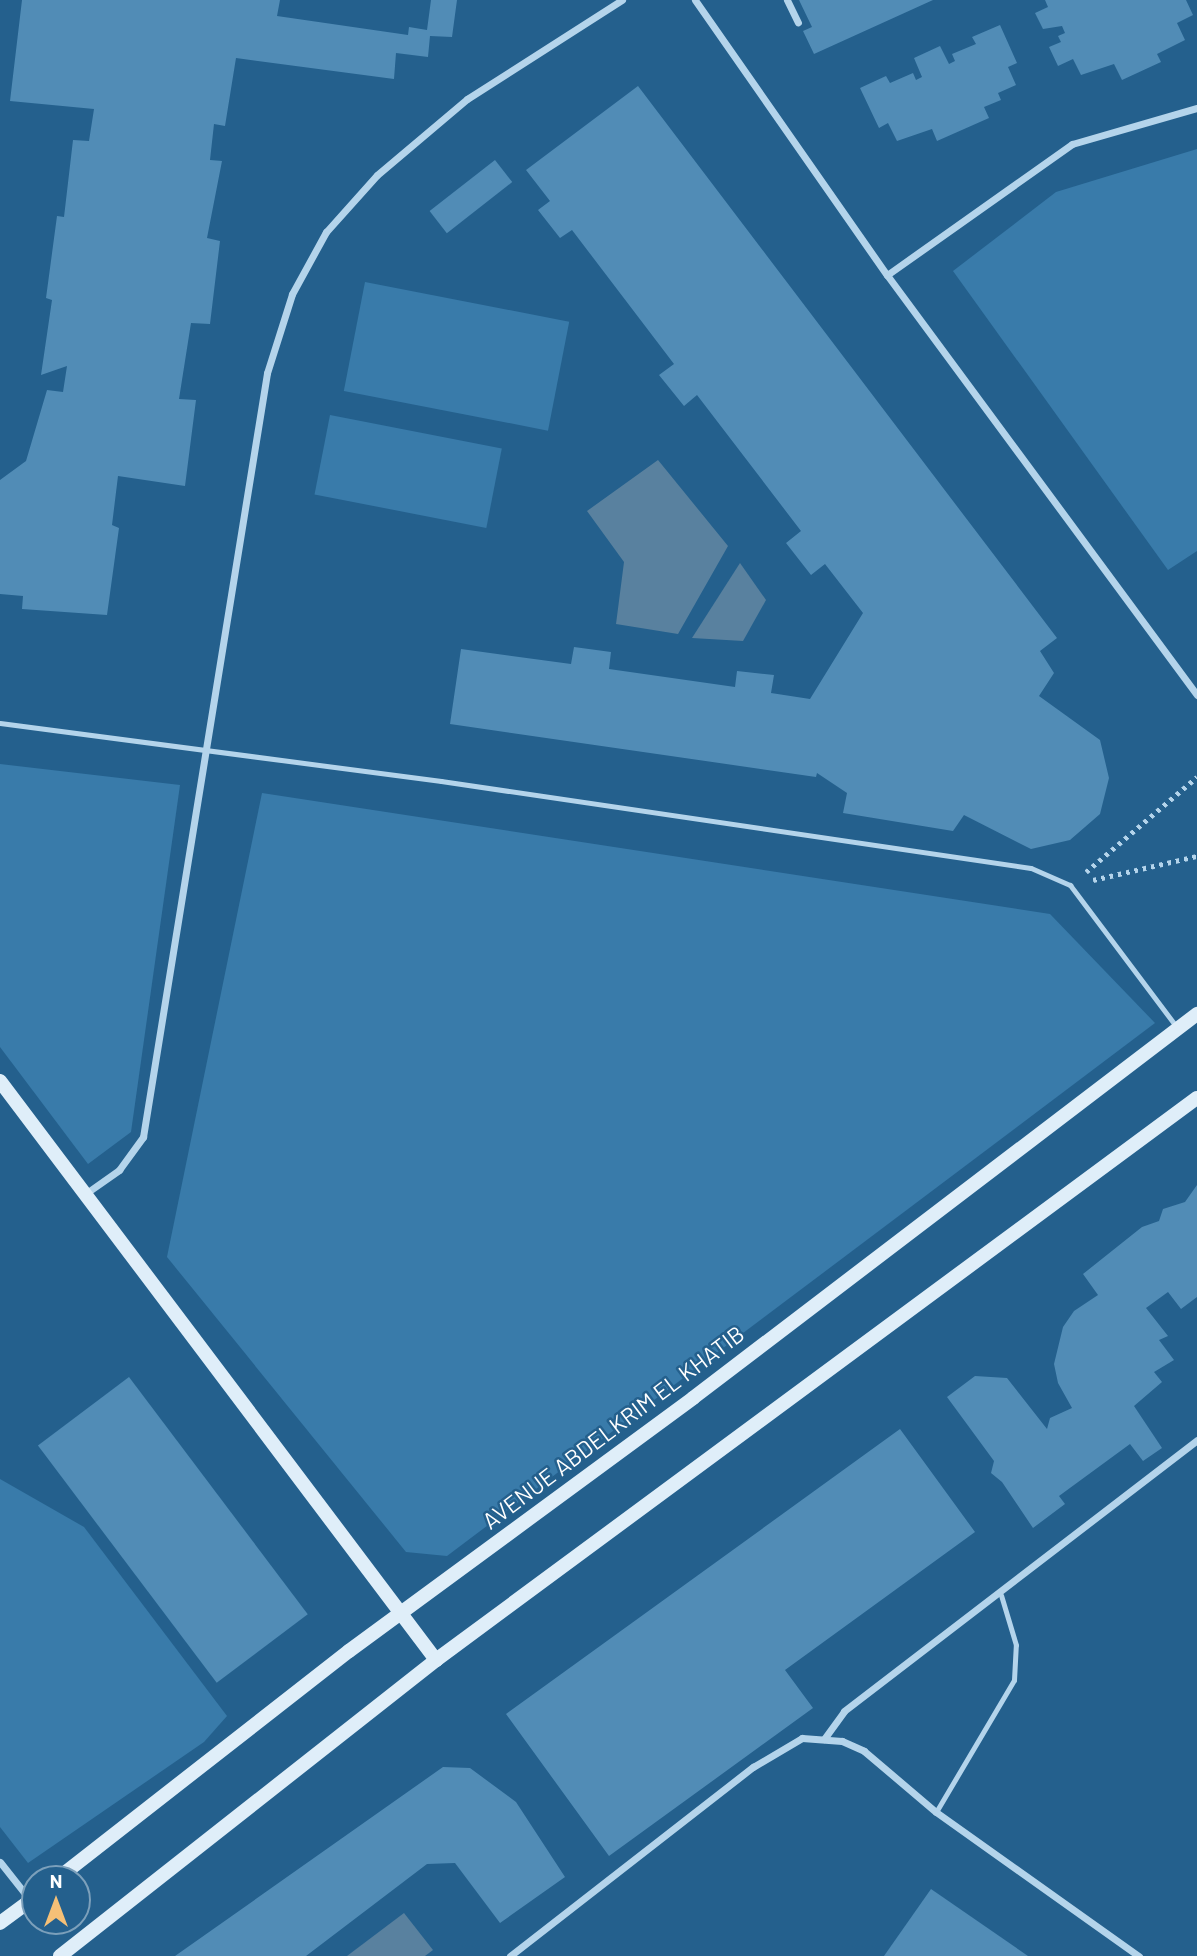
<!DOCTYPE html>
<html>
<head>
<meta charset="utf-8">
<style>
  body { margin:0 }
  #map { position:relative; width:1197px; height:1956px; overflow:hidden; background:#24608d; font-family:Barlow,sans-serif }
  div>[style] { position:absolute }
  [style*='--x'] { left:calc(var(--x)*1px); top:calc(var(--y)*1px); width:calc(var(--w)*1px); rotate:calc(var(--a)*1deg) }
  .green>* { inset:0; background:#397baa; transform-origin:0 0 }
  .water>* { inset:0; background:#59819f }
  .building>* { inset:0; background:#518cb6; transform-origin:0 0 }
  .path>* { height:4.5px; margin-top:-2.25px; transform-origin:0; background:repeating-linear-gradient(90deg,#b4d4eb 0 3.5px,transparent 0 8.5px) }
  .lane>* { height:5px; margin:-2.5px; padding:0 2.5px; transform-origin:2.5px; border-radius:2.5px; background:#b4d4eb }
  .street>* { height:7px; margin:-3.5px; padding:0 3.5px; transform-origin:3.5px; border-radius:3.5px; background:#b4d4eb }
  .secondary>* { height:14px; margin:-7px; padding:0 7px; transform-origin:7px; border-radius:7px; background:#dfeef9 }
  span { translate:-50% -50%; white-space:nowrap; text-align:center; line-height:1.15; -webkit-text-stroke:5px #24608d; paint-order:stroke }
  .street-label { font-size:23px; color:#fff }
  .north { position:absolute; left:21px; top:1865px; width:70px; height:70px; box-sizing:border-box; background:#24608d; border:2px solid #7ca0bb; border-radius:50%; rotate:0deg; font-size:19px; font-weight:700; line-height:28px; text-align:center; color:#fff }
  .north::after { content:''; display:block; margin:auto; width:24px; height:32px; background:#f5c077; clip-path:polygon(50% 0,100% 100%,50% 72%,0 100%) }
</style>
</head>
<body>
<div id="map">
  <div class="green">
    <div style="clip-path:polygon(1197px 149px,1197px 551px,1168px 570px,953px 271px,1056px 192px)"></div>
    <div style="left:365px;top:282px;width:208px;height:111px;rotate:11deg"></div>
    <div style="left:330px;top:415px;width:175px;height:81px;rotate:11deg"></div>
    <div style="clip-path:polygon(0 764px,180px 785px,131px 1132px,88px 1164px,0 1047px)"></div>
    <div style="clip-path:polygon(262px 793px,1050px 914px,1155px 1023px,447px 1556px,406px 1552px,167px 1257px)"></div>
    <div style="clip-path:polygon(0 1479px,84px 1527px,227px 1716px,204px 1742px,28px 1863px,0 1827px)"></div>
  </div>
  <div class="water">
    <div style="clip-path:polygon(658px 460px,728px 546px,678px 634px,616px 624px,624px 562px,587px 511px)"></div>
    <div style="clip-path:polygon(740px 563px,766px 600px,743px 641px,692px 638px)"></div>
    <div style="clip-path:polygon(404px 1913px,433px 1950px,425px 1956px,347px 1956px)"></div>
  </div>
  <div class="building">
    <div style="clip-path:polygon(22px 0,280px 0,277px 16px,408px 35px,409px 27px,427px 30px,431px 0,457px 0,452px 37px,430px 36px,428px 57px,396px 53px,394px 79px,236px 58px,225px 126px,214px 124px,210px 160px,222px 161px,207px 238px,220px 241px,210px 324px,191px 323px,179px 399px,196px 400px,185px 486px,118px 476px,112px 525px,119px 528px,107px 615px,22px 609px,23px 596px,0 594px,0 480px,26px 461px,47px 390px,63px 392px,67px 366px,41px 375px,52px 300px,46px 298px,57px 216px,64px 217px,73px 140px,89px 141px,94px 109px,10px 101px)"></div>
    <div style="clip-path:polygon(799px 0,933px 0,814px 54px,803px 31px,812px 27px)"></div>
    <div style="clip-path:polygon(1045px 0,1186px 0,1193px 15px,1177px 23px,1185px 40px,1157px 54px,1161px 62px,1122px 80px,1114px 64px,1081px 75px,1073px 59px,1058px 66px,1049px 47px,1061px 42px,1058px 36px,1065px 33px,1062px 26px,1043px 29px,1035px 13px,1048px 7px)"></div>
    <div style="clip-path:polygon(1000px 25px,1017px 63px,1008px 67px,1016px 85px,998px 93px,1001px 100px,984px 107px,989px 118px,937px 141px,932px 129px,897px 141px,888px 123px,879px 128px,860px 88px,886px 76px,890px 83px,913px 73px,916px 80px,922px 77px,914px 58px,940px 46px,949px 64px,955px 61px,952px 54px,976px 44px,972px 37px)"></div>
    <div style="clip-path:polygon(638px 86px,1057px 638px,1040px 651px,1054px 673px,1039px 696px,1100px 740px,1109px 778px,1100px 814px,1070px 840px,1031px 849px,964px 815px,953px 831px,843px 813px,847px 793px,817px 773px,816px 777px,450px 724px,461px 649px,571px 664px,574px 647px,611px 652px,609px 669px,735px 687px,737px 671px,774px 675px,771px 693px,810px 699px,863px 613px,825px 564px,811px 575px,786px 543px,801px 531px,697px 395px,684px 406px,659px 375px,674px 364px,572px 230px,560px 238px,538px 210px,550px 201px,526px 170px)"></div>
    <div style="left:495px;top:160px;width:28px;height:83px;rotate:52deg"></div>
    <div style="clip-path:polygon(1197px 1185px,1197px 1297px,1181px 1309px,1168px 1292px,1146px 1308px,1168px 1336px,1159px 1340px,1174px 1360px,1154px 1372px,1162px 1382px,1134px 1406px,1162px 1448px,1143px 1461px,1130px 1444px,1059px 1496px,1065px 1504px,1033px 1528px,1002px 1482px,991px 1473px,994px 1461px,947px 1397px,975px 1376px,1007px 1378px,1047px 1429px,1050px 1418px,1072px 1408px,1058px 1383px,1054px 1364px,1063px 1327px,1074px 1311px,1098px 1295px,1083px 1274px,1142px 1227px,1159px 1221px,1163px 1209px,1185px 1202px)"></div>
    <div style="left:129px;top:1377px;width:297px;height:114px;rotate:53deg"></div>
    <div style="clip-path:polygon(900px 1429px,975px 1532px,785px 1670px,813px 1708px,609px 1856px,506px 1714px)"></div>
    <div style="clip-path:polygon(443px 1767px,470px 1768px,516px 1802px,565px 1877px,500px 1923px,455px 1863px,427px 1864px,306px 1956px,175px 1956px)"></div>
    <div style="clip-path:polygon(931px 1889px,1028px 1956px,884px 1956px)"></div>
  </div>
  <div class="path">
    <div style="--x:1086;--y:872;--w:146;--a:-40.6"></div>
    <div style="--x:1093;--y:880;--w:107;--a:-13"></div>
  </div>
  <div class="lane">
    <div style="--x:0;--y:723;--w:445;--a:7.5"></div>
    <div style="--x:441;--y:781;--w:596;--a:8.39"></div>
    <div style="--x:1031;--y:868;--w:43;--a:23.6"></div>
    <div style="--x:1070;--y:885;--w:176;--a:53.1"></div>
    <div style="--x:936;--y:1812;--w:153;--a:-59.4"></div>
    <div style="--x:1014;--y:1680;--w:35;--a:-87"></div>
    <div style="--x:1016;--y:1645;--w:52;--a:-106.7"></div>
  </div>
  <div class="street">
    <div style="--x:695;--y:0;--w:335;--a:55.1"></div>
    <div style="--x:887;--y:275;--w:522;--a:53.57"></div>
    <div style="--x:787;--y:0;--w:25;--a:64"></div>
    <div style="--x:887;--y:275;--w:227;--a:-35.3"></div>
    <div style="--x:1072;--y:144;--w:130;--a:-16.1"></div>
    <div style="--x:85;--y:1194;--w:42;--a:-35.2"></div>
    <div style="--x:119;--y:1170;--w:41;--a:-54"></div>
    <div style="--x:143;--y:1137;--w:774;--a:-80.78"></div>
    <div style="--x:267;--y:373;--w:83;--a:-72.4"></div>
    <div style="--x:292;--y:294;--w:71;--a:-61.3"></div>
    <div style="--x:326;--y:232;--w:76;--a:-48.2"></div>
    <div style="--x:377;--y:175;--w:118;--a:-40.2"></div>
    <div style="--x:467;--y:99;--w:184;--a:-32.6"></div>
    <div style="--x:824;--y:1739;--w:34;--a:-54"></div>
    <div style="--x:844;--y:1711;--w:445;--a:-37.5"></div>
    <div style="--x:0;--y:1862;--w:48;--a:51.7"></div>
    <div style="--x:510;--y:1956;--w:308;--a:-37.9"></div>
    <div style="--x:753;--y:1767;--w:57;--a:-30.6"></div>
    <div style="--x:802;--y:1738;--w:40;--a:4.3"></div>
    <div style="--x:842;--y:1741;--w:24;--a:24"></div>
    <div style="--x:864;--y:1751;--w:94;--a:40.3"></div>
    <div style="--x:936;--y:1812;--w:249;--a:35.4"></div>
  </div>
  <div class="secondary">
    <div style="--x:0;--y:1081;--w:725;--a:53.02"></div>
    <div style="--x:57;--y:1879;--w:370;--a:-38"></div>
    <div style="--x:349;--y:1651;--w:427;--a:-36.3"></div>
    <div style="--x:693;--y:1398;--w:634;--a:-37.3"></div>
    <div style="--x:0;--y:1923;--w:44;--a:-36.6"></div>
    <div style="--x:60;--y:1956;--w:479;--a:-38.2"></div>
    <div style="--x:436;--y:1660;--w:946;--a:-36.45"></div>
  </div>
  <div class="street-label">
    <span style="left:613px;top:1427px;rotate:-37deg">AVENUE ABDELKRIM EL KHATIB</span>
  </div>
  <div class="north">N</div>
</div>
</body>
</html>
